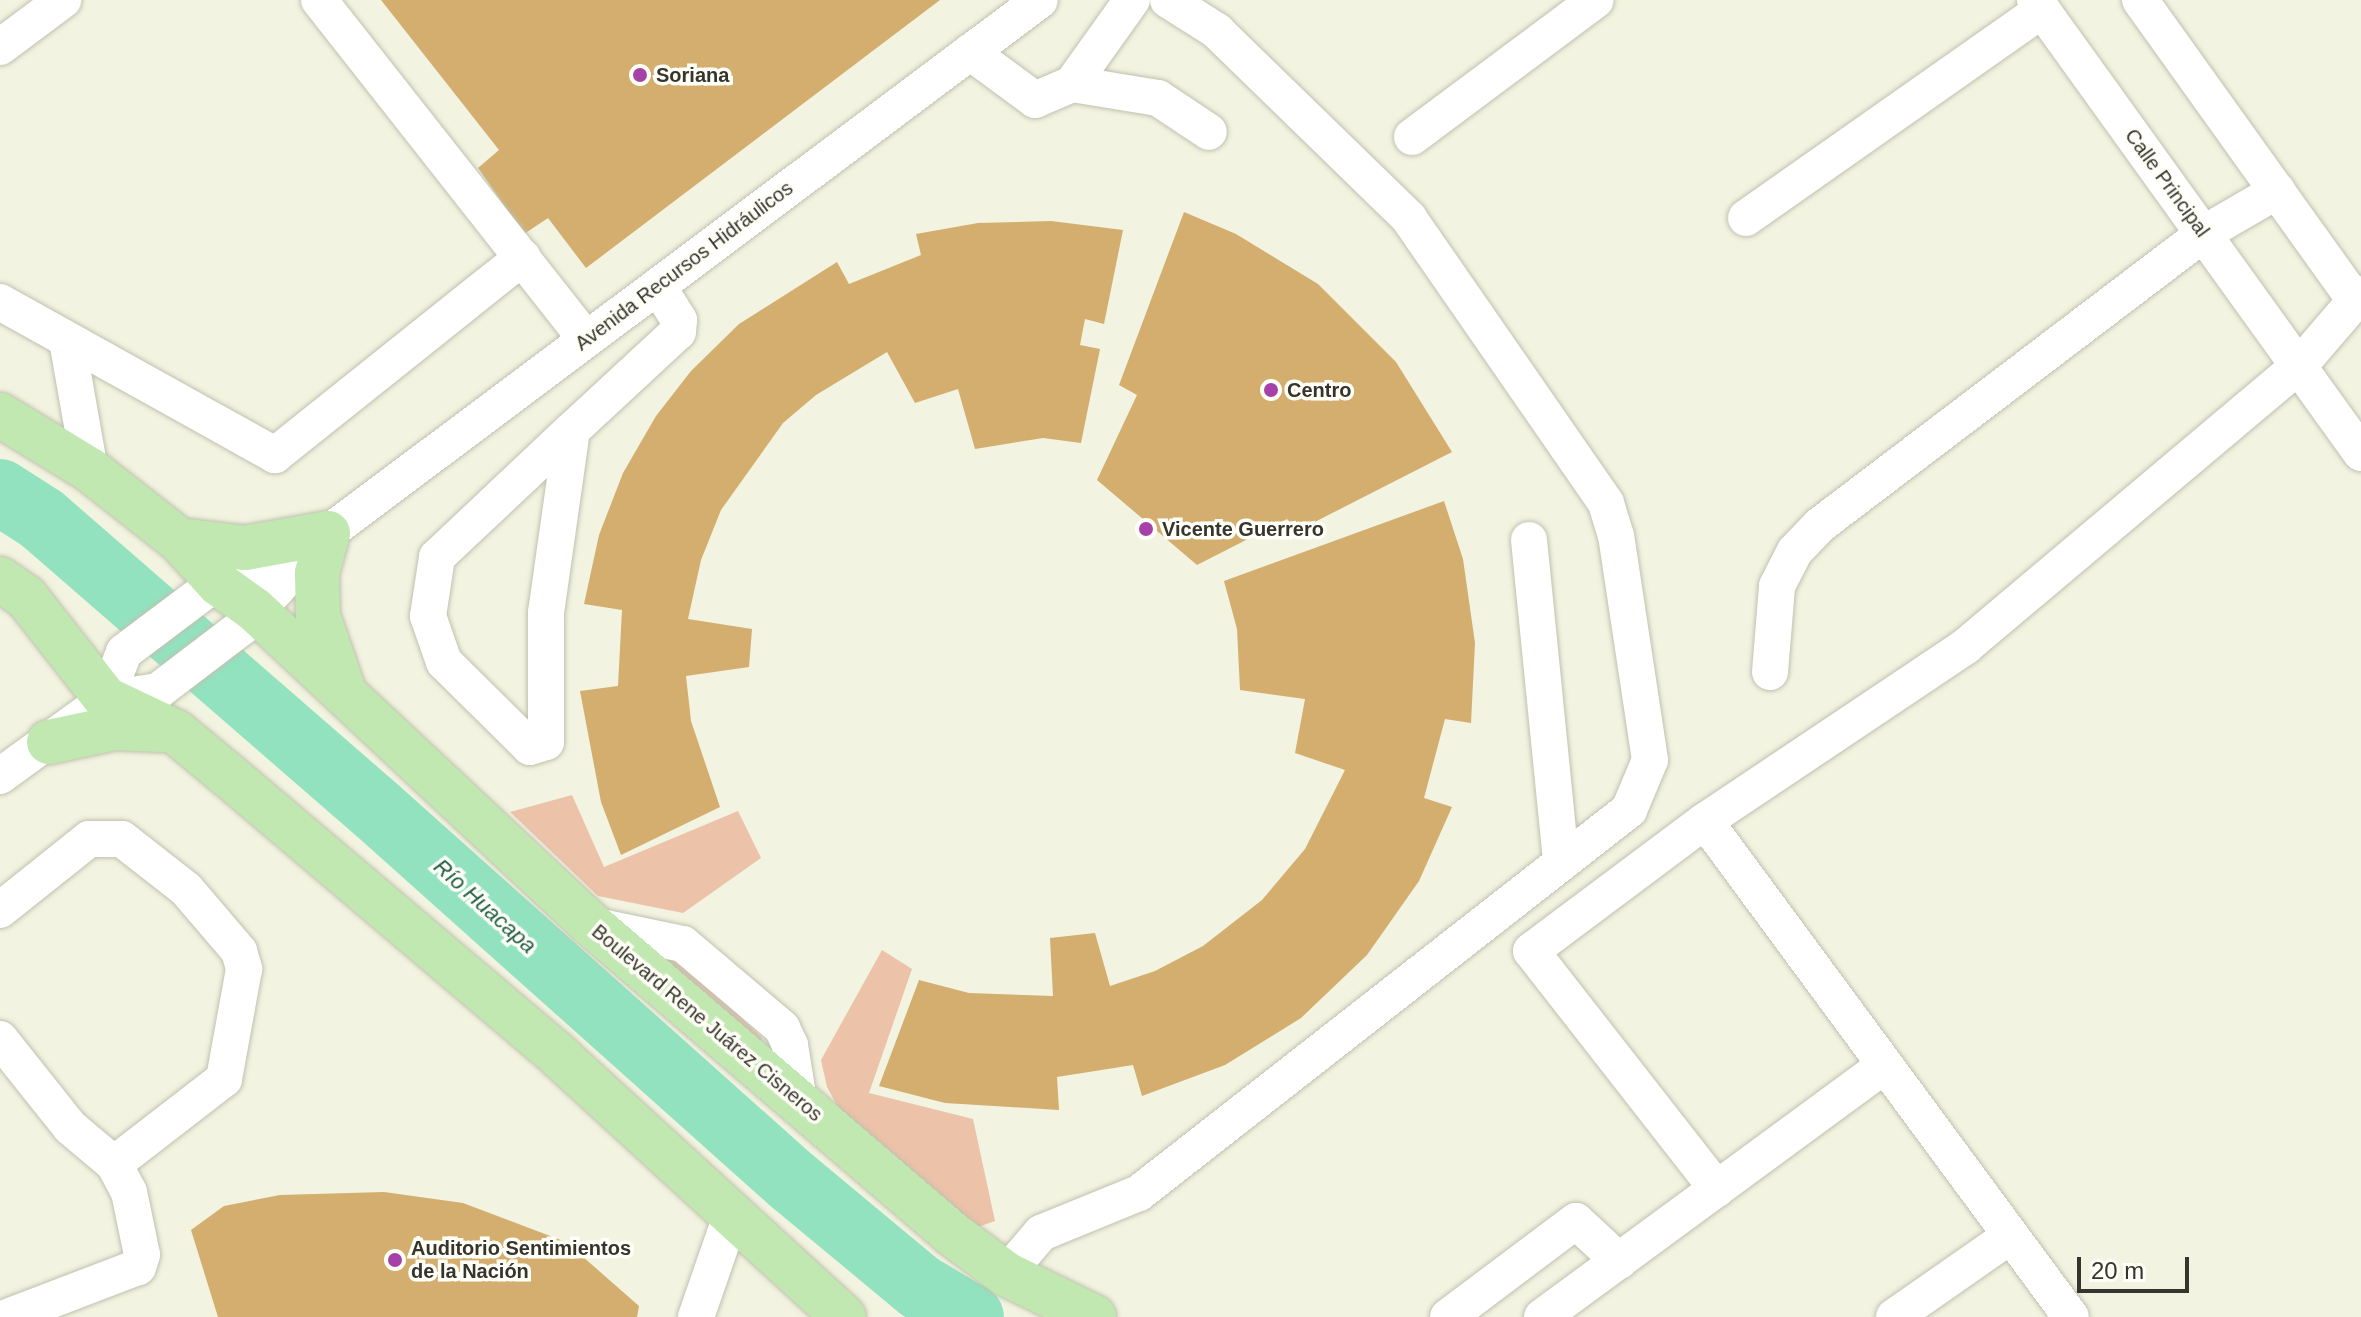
<!DOCTYPE html>
<html>
<head>
<meta charset="utf-8">
<style>
  body { margin:0 }
  #map { position:relative; width:2361px; height:1317px; overflow:hidden; background:#f2f3e0; font-family:Helvetica,sans-serif }
  div>[style] { position:absolute }
  [style*='--x'] { left:calc(var(--x)*1px); top:calc(var(--y)*1px); width:calc(var(--w)*1px); rotate:calc(var(--a)*1deg) }
  .green>* { inset:0; background:#ecc2a9 }
  .river>* { height:66px; margin:-33px; padding:0 33px; transform-origin:33px; border-radius:33px; background:#92e2bf }
  .building>* { inset:0; background:#d3ae6e }
  .roads { filter:drop-shadow(0 0 2px #c0c1af) drop-shadow(0 0 2px #c0c1af) }
  .minor>* { height:36px; margin:-18px; padding:0 18px; transform-origin:18px; border-radius:18px; background:#fff }
  .major>* { height:44px; margin:-22px; padding:0 22px; transform-origin:22px; border-radius:22px; background:#c1e8b0 }
  .dots>* { width:22px; height:22px; translate:-50% -50%; box-sizing:border-box; border:4px solid #fffff8; border-radius:50% }
  span { translate:-50% -50%; white-space:nowrap; text-align:center; line-height:1.15; -webkit-text-stroke:7px #fffff8; paint-order:stroke }
  .poi-label { font-size:20px; color:#35352e; font-weight:700 }
  .left { translate:0 -50%; text-align:left }
  .street-label { font-size:20px; color:#35352e }
  .water-label { font-size:22px; color:#215e47; font-style:italic }
  .scale { position:absolute; left:2077px; top:1257px; width:112px; height:36px; box-sizing:border-box; border:4px solid #35352e; border-top:0; padding-left:10px; font-size:24px; line-height:28px; white-space:nowrap; color:#35352e; -webkit-text-stroke:6px #fffff8; paint-order:stroke }
</style>
</head>
<body>
<div id="map">
  <div class="green">
    <div style="clip-path:polygon(572px 795px,604px 867px,738px 811px,761px 858px,683px 913px,598px 896px,510px 812px)"></div>
    <div style="clip-path:polygon(630px 943px,676px 954px,761px 1037px,771px 1075px)"></div>
    <div style="clip-path:polygon(882px 950px,912px 969px,869px 1093px,973px 1119px,995px 1221px,978px 1227px,845px 1120px,827px 1087px,821px 1060px)"></div>
  </div>
  <div class="river">
    <div style="--x:0;--y:492;--w:50;--a:32.7"></div>
    <div style="--x:42;--y:519;--w:445;--a:41"></div>
    <div style="--x:378;--y:811;--w:554;--a:41.78"></div>
    <div style="--x:791;--y:1180;--w:168;--a:39.7"></div>
    <div style="--x:920;--y:1287;--w:59;--a:30.5"></div>
  </div>
  <div class="building">
    <div style="clip-path:polygon(381px 0,940px 0,586px 268px,548px 218px,524px 234px,478px 168px,499px 150px)"></div>
    <div style="clip-path:polygon(1184px 212px,1236px 234px,1318px 284px,1396px 362px,1452px 452px,1297px 531px,1287px 519px,1197px 565px,1097px 480px,1137px 395px,1119px 385px)"></div>
    <div style="clip-path:polygon(1051px 221px,1123px 230px,1104px 324px,1085px 319px,1080px 345px,1100px 349px,1081px 443px,1043px 438px,975px 449px,958px 389px,915px 403px,887px 352px,816px 395px,783px 423px,721px 510px,701px 560px,688px 619px,752px 629px,749px 667px,686px 676px,691px 721px,720px 807px,621px 855px,601px 802px,580px 691px,618px 686px,622px 610px,584px 604px,599px 535px,623px 473px,656px 416px,691px 371px,739px 324px,837px 262px,849px 284px,921px 255px,916px 234px,978px 223px)"></div>
    <div style="clip-path:polygon(1444px 501px,1463px 559px,1475px 643px,1471px 723px,1445px 719px,1424px 798px,1452px 807px,1419px 881px,1367px 955px,1301px 1018px,1225px 1065px,1142px 1096px,1133px 1065px,1057px 1077px,1059px 1110px,945px 1103px,879px 1086px,919px 980px,969px 993px,1053px 996px,1050px 938px,1095px 933px,1110px 986px,1155px 971px,1203px 946px,1262px 900px,1305px 849px,1345px 770px,1295px 753px,1305px 699px,1240px 690px,1237px 629px,1224px 581px)"></div>
    <div style="clip-path:polygon(384px 1192px,463px 1203px,566px 1242px,639px 1306px,637px 1317px,218px 1317px,191px 1230px,224px 1206px,280px 1195px)"></div>
  </div>
  <div class="roads">
    <div class="minor">
      <div style="--x:319;--y:0;--w:432;--a:51.8"></div>
      <div style="--x:2035;--y:0;--w:558;--a:54.26"></div>
      <div style="--x:2140;--y:0;--w:368;--a:54.4"></div>
      <div style="--x:0;--y:47;--w:79;--a:-36.7"></div>
      <div style="--x:970;--y:52;--w:81;--a:36.4"></div>
      <div style="--x:1035;--y:100;--w:40;--a:-23.4"></div>
      <div style="--x:1072;--y:84;--w:87;--a:9.2"></div>
      <div style="--x:1158;--y:98;--w:61;--a:33.7"></div>
      <div style="--x:1072;--y:84;--w:103;--a:-54.5"></div>
      <div style="--x:1412;--y:137;--w:229;--a:-36.7"></div>
      <div style="--x:1746;--y:218;--w:362;--a:-35.1"></div>
      <div style="--x:0;--y:302;--w:315;--a:29.1"></div>
      <div style="--x:275;--y:455;--w:317;--a:-38.6"></div>
      <div style="--x:67;--y:340;--w:132;--a:80"></div>
      <div style="--x:572;--y:430;--w:185;--a:98.1"></div>
      <div style="--x:546;--y:613;--w:129;--a:90"></div>
      <div style="--x:546;--y:742;--w:17;--a:163"></div>
      <div style="--x:530;--y:747;--w:121;--a:-135.3"></div>
      <div style="--x:444;--y:662;--w:49;--a:-109.2"></div>
      <div style="--x:428;--y:616;--w:60;--a:-81.3"></div>
      <div style="--x:437;--y:557;--w:185;--a:-43.3"></div>
      <div style="--x:572;--y:430;--w:144;--a:-42.8"></div>
      <div style="--x:678;--y:332;--w:12;--a:-85"></div>
      <div style="--x:679;--y:320;--w:40;--a:-122"></div>
      <div style="--x:1529;--y:540;--w:324;--a:84.3"></div>
      <div style="--x:1770;--y:672;--w:86;--a:-85.3"></div>
      <div style="--x:1777;--y:586;--w:39;--a:-63"></div>
      <div style="--x:1795;--y:551;--w:36;--a:-46"></div>
      <div style="--x:1820;--y:525;--w:481;--a:-37.2"></div>
      <div style="--x:2203;--y:234;--w:86;--a:-30.2"></div>
      <div style="--x:106;--y:699;--w:50;--a:-69"></div>
      <div style="--x:124;--y:652;--w:100;--a:-36.9"></div>
      <div style="--x:204;--y:592;--w:100;--a:-26.1"></div>
      <div style="--x:0;--y:776;--w:131;--a:-36"></div>
      <div style="--x:106;--y:699;--w:53;--a:-8.7"></div>
      <div style="--x:158;--y:691;--w:106;--a:-37.3"></div>
      <div style="--x:242;--y:627;--w:127;--a:-47.5"></div>
      <div style="--x:328;--y:533;--w:889;--a:-36.82"></div>
      <div style="--x:1705;--y:821;--w:616;--a:53.58"></div>
      <div style="--x:0;--y:910;--w:114;--a:-38.6"></div>
      <div style="--x:89;--y:839;--w:33;--a:0"></div>
      <div style="--x:122;--y:839;--w:81;--a:38"></div>
      <div style="--x:186;--y:889;--w:82;--a:49.5"></div>
      <div style="--x:239;--y:951;--w:19;--a:74"></div>
      <div style="--x:244;--y:969;--w:112;--a:100.3"></div>
      <div style="--x:224;--y:1079;--w:139;--a:142.3"></div>
      <div style="--x:592;--y:925;--w:93;--a:11.8"></div>
      <div style="--x:683;--y:944;--w:130;--a:40.3"></div>
      <div style="--x:782;--y:1028;--w:19;--a:65"></div>
      <div style="--x:790;--y:1045;--w:57;--a:80.9"></div>
      <div style="--x:0;--y:1039;--w:112;--a:51.5"></div>
      <div style="--x:70;--y:1127;--w:57;--a:40.1"></div>
      <div style="--x:114;--y:1164;--w:32;--a:62"></div>
      <div style="--x:129;--y:1192;--w:64;--a:78.3"></div>
      <div style="--x:142;--y:1255;--w:13;--a:108"></div>
      <div style="--x:138;--y:1267;--w:140;--a:159.1"></div>
      <div style="--x:1717;--y:1189;--w:302;--a:-128"></div>
      <div style="--x:1531;--y:951;--w:217;--a:-36.8"></div>
      <div style="--x:1705;--y:821;--w:314;--a:-33.8"></div>
      <div style="--x:1966;--y:646;--w:435;--a:-40.1"></div>
      <div style="--x:2299;--y:366;--w:95;--a:-49.3"></div>
      <div style="--x:1006;--y:1274;--w:54;--a:-49.5"></div>
      <div style="--x:1041;--y:1233;--w:106;--a:-22.2"></div>
      <div style="--x:1139;--y:1193;--w:622;--a:-38.01"></div>
      <div style="--x:1629;--y:810;--w:54;--a:-67.2"></div>
      <div style="--x:1650;--y:760;--w:227;--a:-98.6"></div>
      <div style="--x:1616;--y:536;--w:34;--a:-107"></div>
      <div style="--x:1606;--y:503;--w:346;--a:-124.7"></div>
      <div style="--x:1409;--y:218;--w:268;--a:-135.8"></div>
      <div style="--x:1217;--y:31;--w:58;--a:-147.7"></div>
      <div style="--x:696;--y:1317;--w:110;--a:-70.9"></div>
      <div style="--x:1448;--y:1317;--w:160;--a:-36.9"></div>
      <div style="--x:1576;--y:1221;--w:59;--a:42.9"></div>
      <div style="--x:1542;--y:1317;--w:422;--a:-36.3"></div>
      <div style="--x:1894;--y:1317;--w:141;--a:-34.9"></div>
    </div>
    <div class="major">
      <div style="--x:0;--y:415;--w:105;--a:31.4"></div>
      <div style="--x:90;--y:470;--w:113;--a:38.2"></div>
      <div style="--x:179;--y:540;--w:59;--a:47.7"></div>
      <div style="--x:219;--y:584;--w:44;--a:35.8"></div>
      <div style="--x:255;--y:610;--w:461;--a:43.1"></div>
      <div style="--x:592;--y:925;--w:473;--a:40.6"></div>
      <div style="--x:951;--y:1233;--w:69;--a:36.7"></div>
      <div style="--x:1006;--y:1274;--w:98;--a:26"></div>
      <div style="--x:179;--y:540;--w:66;--a:6.9"></div>
      <div style="--x:245;--y:548;--w:84;--a:-10.2"></div>
      <div style="--x:328;--y:533;--w:41;--a:105.4"></div>
      <div style="--x:317;--y:573;--w:43;--a:88.7"></div>
      <div style="--x:318;--y:616;--w:79;--a:70.9"></div>
      <div style="--x:0;--y:579;--w:32;--a:35"></div>
      <div style="--x:26;--y:597;--w:130;--a:51.9"></div>
      <div style="--x:106;--y:699;--w:77;--a:25.2"></div>
      <div style="--x:176;--y:732;--w:67;--a:39.6"></div>
      <div style="--x:228;--y:775;--w:436;--a:40.3"></div>
      <div style="--x:560;--y:1057;--w:385;--a:42.5"></div>
      <div style="--x:49;--y:742;--w:67;--a:-12"></div>
      <div style="--x:115;--y:728;--w:46;--a:2.5"></div>
    </div>
  </div>
  <div class="dots">
    <div style="left:640px;top:75px;background:#a642a7"></div>
    <div style="left:1271px;top:390px;background:#a642a7"></div>
    <div style="left:1146px;top:529px;background:#a642a7"></div>
    <div style="left:395px;top:1260px;background:#a642a7"></div>
  </div>
  <div class="poi-label">
    <span class="left" style="left:656px;top:75px">Soriana</span>
    <span class="left" style="left:1287px;top:390px">Centro</span>
    <span class="left" style="left:1162px;top:529px">Vicente Guerrero</span>
    <span class="left" style="left:411px;top:1260px">Auditorio Sentimientos<br>de la Nación</span>
  </div>
  <div class="street-label">
    <span style="left:2167px;top:183px;rotate:54deg">Calle Principal</span>
    <span style="left:684px;top:266px;rotate:-37deg">Avenida Recursos Hidráulicos</span>
    <span style="left:707px;top:1023px;rotate:40deg">Boulevard Rene Juárez Cisneros</span>
  </div>
  <div class="water-label">
    <span style="left:485px;top:906px;rotate:42deg">Río Huacapa</span>
  </div>
  <div class="scale">20 m</div>
</div>
</body>
</html>
